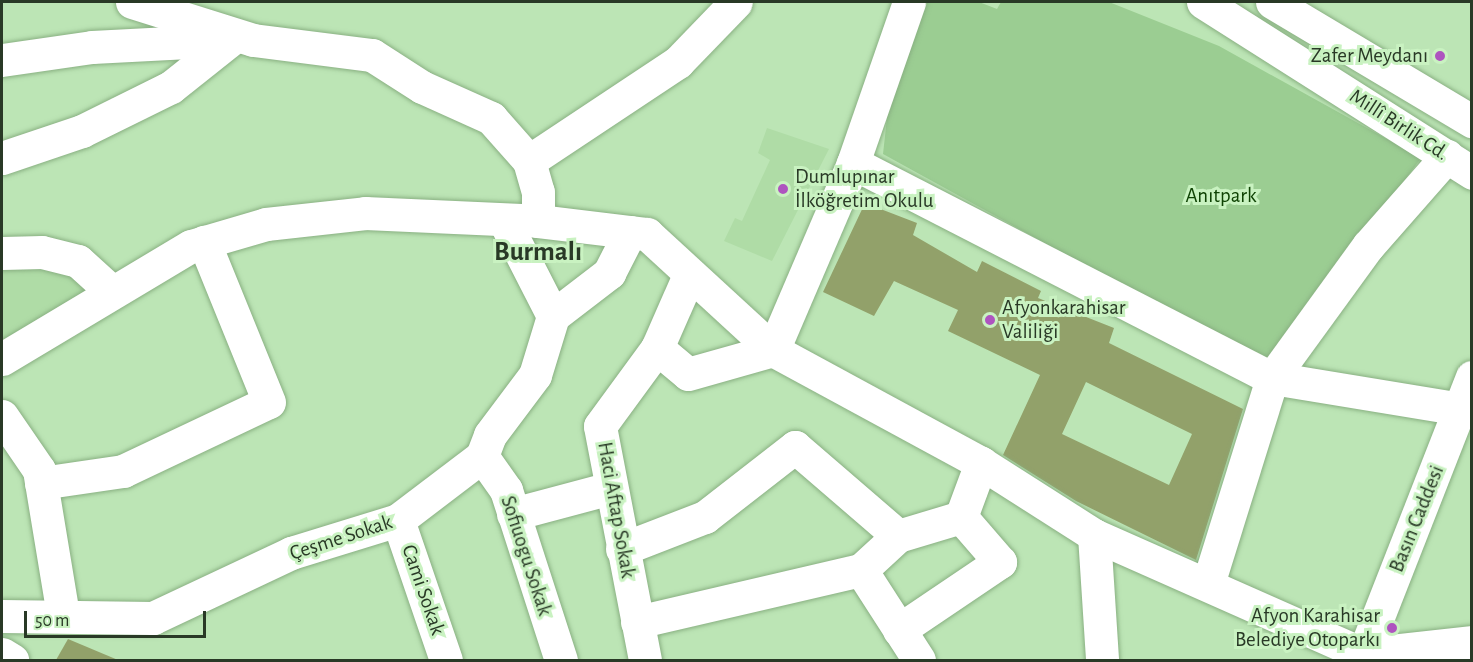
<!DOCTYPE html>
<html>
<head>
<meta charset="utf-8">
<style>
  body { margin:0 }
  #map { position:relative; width:1473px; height:662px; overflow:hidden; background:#bce5b5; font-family:"Alegreya Sans",sans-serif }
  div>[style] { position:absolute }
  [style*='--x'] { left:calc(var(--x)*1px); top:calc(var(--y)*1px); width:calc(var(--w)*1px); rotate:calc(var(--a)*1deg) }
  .built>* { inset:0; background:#afdca6 }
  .green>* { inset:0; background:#9bcd92 }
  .building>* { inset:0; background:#92a16a }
  .roads { filter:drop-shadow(0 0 2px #89b082) drop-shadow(0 0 2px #89b082) }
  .minor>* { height:33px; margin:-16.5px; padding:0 16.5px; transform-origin:16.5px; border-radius:16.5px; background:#fff }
  .major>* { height:33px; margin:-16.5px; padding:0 16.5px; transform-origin:16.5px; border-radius:16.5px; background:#fff }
  .dots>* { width:16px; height:16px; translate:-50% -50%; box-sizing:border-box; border:3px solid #c9f2c1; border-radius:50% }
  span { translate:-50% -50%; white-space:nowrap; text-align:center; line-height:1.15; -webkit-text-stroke:6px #c9f2c1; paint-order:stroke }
  .poi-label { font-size:21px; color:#293926 }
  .right { translate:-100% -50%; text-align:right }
  .left { translate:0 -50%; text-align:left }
  .street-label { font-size:21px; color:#293926 }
  .park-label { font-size:21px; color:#0f4304 }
  .district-label { font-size:27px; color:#293926; font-weight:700 }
  .frame { position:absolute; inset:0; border:3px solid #293926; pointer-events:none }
  .scale { position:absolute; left:24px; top:611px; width:182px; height:27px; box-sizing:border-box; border:3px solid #293926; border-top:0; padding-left:8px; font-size:18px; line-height:21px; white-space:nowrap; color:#293926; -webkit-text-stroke:4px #c9f2c1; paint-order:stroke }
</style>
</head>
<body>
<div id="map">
  <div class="built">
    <div style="clip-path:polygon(767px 128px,829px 149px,772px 261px,724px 241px,735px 218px,742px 221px,770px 160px,758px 153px)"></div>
    <div style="clip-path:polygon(42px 252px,111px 291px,2px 351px,2px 253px)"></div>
  </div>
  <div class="green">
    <div style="clip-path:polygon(927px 2px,979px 2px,997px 9px,1001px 2px,1109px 2px,1219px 46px,1421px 158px,1268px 366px,883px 154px,891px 82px)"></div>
  </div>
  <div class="building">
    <div style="clip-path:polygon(evenodd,865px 203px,917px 223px,913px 235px,977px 272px,982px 261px,1041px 291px,1038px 298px,1114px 328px,1109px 343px,1243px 409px,1196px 560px,1076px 501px,1003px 455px,1040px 375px,948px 331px,958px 310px,894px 281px,874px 316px,823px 292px,865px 203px,1086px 382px,1192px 434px,1169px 485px,1062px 434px,1086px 382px)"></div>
    <div style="clip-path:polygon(68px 639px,118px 660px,56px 660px)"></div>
  </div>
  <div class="roads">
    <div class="minor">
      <div style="--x:132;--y:2;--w:127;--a:17.4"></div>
      <div style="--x:253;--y:40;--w:120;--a:7.2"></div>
      <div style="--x:372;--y:55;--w:59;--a:32.6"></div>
      <div style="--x:422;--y:87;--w:76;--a:24.2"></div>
      <div style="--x:491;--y:118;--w:57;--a:48.5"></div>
      <div style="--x:529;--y:161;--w:32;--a:74"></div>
      <div style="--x:538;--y:192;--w:29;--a:90"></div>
      <div style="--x:2;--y:60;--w:91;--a:-8.2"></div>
      <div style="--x:92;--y:47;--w:135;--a:-3"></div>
      <div style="--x:2;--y:158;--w:84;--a:-18.6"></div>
      <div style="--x:82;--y:131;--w:99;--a:-26.3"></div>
      <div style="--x:171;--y:87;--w:75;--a:-38.5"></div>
      <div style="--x:529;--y:161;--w:179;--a:-33.6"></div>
      <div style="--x:678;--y:62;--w:83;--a:-46"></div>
      <div style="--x:853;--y:163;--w:471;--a:27.2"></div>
      <div style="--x:1272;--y:378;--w:192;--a:9.3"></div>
      <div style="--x:2;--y:253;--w:40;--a:-1.4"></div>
      <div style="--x:42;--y:252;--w:37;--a:14"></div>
      <div style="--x:78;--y:261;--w:45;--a:42.3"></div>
      <div style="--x:553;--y:316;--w:71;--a:-37.5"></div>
      <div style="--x:609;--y:273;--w:46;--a:-62.9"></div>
      <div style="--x:657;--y:348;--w:40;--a:40"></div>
      <div style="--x:688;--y:374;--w:88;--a:-15.8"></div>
      <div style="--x:773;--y:350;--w:203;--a:-66.8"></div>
      <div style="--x:853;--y:163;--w:170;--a:-70.8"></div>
      <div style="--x:2;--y:359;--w:220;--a:-30.9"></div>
      <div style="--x:191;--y:246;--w:78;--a:-16.3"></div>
      <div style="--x:266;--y:224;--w:100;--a:-6.3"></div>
      <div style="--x:365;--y:213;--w:173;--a:2.6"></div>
      <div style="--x:538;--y:221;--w:110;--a:6.8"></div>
      <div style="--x:647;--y:234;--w:171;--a:42.6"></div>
      <div style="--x:773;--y:350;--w:237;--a:28.5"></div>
      <div style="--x:981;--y:463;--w:134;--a:32.5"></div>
      <div style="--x:1094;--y:535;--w:293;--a:23.9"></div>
      <div style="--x:1362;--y:654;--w:111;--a:-6.2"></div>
      <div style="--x:2;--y:416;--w:65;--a:55.6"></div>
      <div style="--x:39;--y:470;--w:147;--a:80.6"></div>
      <div style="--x:482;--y:456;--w:42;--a:54.8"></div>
      <div style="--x:506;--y:490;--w:179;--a:72.1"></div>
      <div style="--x:41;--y:483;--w:83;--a:-8.3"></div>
      <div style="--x:123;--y:471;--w:161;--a:-25.3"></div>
      <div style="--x:269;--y:402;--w:173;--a:-112.1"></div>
      <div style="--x:513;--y:514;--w:101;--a:-14.9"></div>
      <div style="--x:398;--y:520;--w:148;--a:71.1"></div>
      <div style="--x:1094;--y:535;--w:125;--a:86.3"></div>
      <div style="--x:622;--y:549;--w:89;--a:-21.1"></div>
      <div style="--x:705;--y:517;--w:114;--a:-37.9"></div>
      <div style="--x:795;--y:447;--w:136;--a:40.8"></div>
      <div style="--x:861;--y:570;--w:107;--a:57.2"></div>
      <div style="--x:1208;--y:584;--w:216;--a:-72.7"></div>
      <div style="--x:1272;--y:378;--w:163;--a:-54"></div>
      <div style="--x:1368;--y:246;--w:120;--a:-48.7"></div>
      <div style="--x:2;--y:616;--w:151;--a:0.8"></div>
      <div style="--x:153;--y:618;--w:153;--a:-25.2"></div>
      <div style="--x:291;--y:553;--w:112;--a:-17.1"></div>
      <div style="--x:398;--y:520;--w:106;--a:-37.3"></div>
      <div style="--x:482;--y:456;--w:22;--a:-69"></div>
      <div style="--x:490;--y:435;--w:75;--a:-53.1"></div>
      <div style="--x:535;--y:375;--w:62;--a:-73"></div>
      <div style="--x:553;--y:316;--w:103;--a:-117.1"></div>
      <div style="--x:637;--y:622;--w:230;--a:-13.1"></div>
      <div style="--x:861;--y:570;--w:50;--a:-42.6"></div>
      <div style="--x:898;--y:536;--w:66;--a:-16.8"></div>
      <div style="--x:961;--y:517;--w:58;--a:-69.7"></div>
      <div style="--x:899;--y:630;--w:122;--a:-34"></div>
      <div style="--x:1000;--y:562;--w:60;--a:-130.9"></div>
      <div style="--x:2;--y:654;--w:12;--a:31"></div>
      <div style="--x:645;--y:660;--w:238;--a:-100.9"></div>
      <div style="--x:600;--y:426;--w:97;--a:-53.8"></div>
      <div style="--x:657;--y:348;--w:80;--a:-66.3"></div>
      <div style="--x:1361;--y:660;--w:304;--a:-68.6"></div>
    </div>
    <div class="major">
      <div style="--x:1203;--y:2;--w:319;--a:32.4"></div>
      <div style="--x:1272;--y:2;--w:233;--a:30.8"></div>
    </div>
  </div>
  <div class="dots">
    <div style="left:1440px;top:56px;background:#ae54bf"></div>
    <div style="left:783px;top:189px;background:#ae54bf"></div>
    <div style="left:990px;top:320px;background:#ae54bf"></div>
    <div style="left:1392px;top:628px;background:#ae54bf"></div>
  </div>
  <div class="poi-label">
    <span class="right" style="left:1428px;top:56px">Zafer Meydanı</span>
    <span class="left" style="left:795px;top:189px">Dumlupınar<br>İlköğretim Okulu</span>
    <span class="left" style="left:1002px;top:320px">Afyonkarahisar<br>Valiliği</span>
    <span class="right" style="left:1380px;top:628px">Afyon Karahisar<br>Belediye Otoparkı</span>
  </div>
  <div class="street-label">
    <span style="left:1399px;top:125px;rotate:33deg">Millî Birlik Cd.</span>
    <span style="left:616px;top:510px;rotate:80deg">Haci Aftap Sokak</span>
    <span style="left:1417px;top:519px;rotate:-68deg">Basın Caddesi</span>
    <span style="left:341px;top:538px;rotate:-18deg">Çeşme Sokak</span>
    <span style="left:526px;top:556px;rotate:72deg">Sofiuogu Sokak</span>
    <span style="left:423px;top:590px;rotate:71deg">Cami Sokak</span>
  </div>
  <div class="park-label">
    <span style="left:1221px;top:196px">Anıtpark</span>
  </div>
  <div class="district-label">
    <span style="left:538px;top:252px">Burmalı</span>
  </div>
  <div class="frame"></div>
  <div class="scale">50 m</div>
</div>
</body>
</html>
